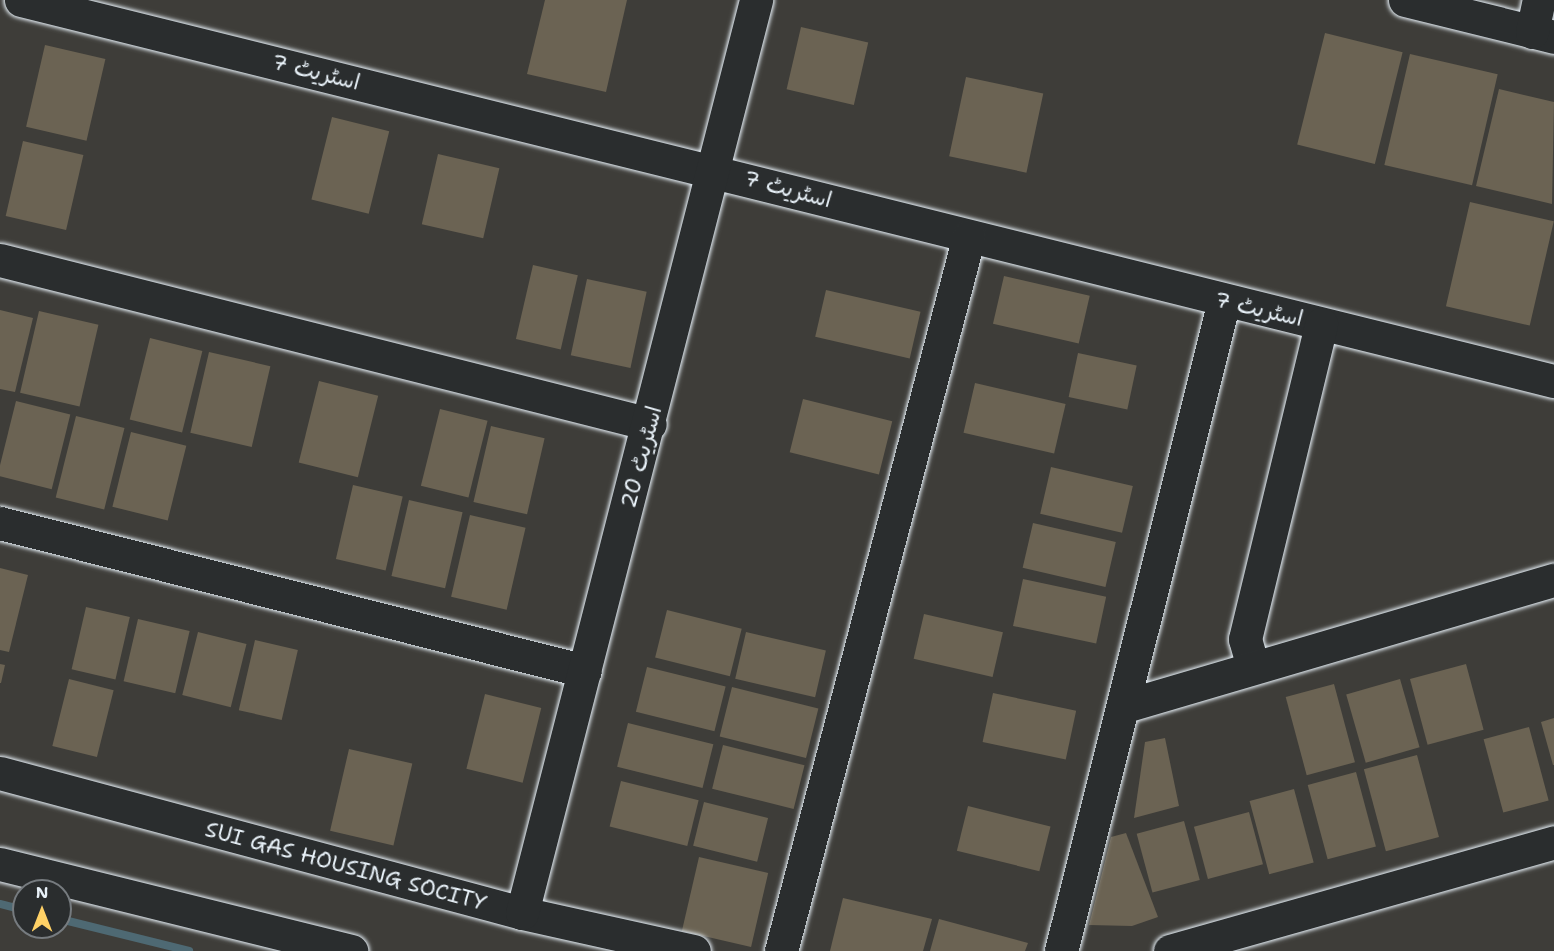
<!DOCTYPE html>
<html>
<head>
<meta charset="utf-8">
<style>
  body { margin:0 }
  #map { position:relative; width:1554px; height:951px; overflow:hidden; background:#3e3d39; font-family:"Shantell Sans","Playpen Sans Arabic",sans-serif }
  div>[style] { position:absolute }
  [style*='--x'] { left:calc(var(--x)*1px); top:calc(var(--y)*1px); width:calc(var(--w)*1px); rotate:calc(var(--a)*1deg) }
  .stream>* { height:8px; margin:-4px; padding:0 4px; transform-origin:4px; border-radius:4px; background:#4e6973 }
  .building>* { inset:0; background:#6b6353; transform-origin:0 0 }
  .roads { filter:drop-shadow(0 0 2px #e8f1f8) drop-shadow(0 0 2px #e8f1f8) }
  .minor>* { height:33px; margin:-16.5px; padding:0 16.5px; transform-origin:16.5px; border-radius:16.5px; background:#2a2d2e }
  span { translate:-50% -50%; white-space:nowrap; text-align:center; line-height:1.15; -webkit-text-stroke:4.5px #2a2d2e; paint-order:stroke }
  .street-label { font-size:22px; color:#e8f1f8 }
  .north { position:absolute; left:12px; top:879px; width:60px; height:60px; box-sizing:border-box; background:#2a2d2e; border:2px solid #767b7f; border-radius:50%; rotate:0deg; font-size:16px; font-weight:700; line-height:24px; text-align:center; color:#e8f1f8 }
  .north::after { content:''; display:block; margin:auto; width:21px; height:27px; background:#ffd166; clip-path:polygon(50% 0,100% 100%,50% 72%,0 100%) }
</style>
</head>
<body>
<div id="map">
  <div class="stream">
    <div style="--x:0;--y:904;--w:25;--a:14"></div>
    <div style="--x:60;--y:919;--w:133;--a:13.9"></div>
  </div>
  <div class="building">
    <div style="clip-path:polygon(545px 0,627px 0,606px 92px,527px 74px)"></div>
    <div style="left:801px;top:27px;width:69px;height:64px;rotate:13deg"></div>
    <div style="left:1325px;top:33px;width:80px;height:115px;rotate:14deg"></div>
    <div style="left:45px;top:45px;width:62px;height:84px;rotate:13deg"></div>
    <div style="left:1410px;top:54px;width:90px;height:114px;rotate:13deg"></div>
    <div style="left:966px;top:77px;width:79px;height:81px;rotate:12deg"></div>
    <div style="clip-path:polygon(1499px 89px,1554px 102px,1552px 204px,1476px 186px)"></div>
    <div style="left:332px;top:117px;width:59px;height:85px;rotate:14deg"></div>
    <div style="left:23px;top:141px;width:62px;height:77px;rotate:13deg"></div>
    <div style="left:438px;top:154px;width:63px;height:72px;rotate:13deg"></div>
    <div style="left:1470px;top:202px;width:86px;height:107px;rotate:13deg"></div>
    <div style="left:533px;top:265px;width:46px;height:76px;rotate:13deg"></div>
    <div style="left:1004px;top:276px;width:88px;height:49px;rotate:13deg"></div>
    <div style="left:587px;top:279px;width:61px;height:78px;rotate:12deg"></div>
    <div style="left:826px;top:290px;width:97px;height:48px;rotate:13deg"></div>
    <div style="clip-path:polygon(0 310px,33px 318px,15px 392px,0 389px)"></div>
    <div style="left:39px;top:311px;width:61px;height:84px;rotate:13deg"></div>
    <div style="left:150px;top:338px;width:54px;height:84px;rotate:14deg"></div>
    <div style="left:209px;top:352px;width:63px;height:83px;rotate:13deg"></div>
    <div style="left:1078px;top:353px;width:60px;height:45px;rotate:12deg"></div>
    <div style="left:319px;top:381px;width:61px;height:84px;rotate:14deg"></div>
    <div style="left:975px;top:383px;width:93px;height:51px;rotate:13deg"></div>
    <div style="left:803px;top:399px;width:92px;height:55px;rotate:14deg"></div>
    <div style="left:16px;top:401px;width:56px;height:77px;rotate:14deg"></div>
    <div style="left:440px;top:409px;width:49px;height:79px;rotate:14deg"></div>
    <div style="left:76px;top:416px;width:50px;height:84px;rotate:14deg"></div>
    <div style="left:491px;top:426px;width:55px;height:78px;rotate:13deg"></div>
    <div style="left:131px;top:432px;width:57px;height:77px;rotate:14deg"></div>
    <div style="left:1051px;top:467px;width:84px;height:48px;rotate:13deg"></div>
    <div style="left:353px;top:485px;width:51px;height:76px;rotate:13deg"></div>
    <div style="left:409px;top:500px;width:55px;height:78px;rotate:13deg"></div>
    <div style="left:470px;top:515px;width:57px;height:84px;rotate:13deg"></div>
    <div style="left:1033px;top:523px;width:85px;height:46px;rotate:13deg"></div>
    <div style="clip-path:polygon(0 568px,28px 575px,9px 652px,0 650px)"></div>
    <div style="left:1023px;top:579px;width:85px;height:48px;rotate:12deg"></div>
    <div style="left:86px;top:607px;width:45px;height:64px;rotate:13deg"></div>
    <div style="left:667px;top:610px;width:77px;height:49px;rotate:14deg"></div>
    <div style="left:924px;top:614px;width:81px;height:46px;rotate:13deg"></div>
    <div style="left:138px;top:619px;width:53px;height:64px;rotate:13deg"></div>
    <div style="left:198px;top:632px;width:50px;height:65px;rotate:14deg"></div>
    <div style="left:746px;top:632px;width:82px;height:48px;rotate:13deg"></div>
    <div style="left:255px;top:640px;width:44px;height:72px;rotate:13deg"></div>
    <div style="clip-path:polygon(0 664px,5px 665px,1px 683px,0 683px)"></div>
    <div style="left:1466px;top:664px;width:68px;height:58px;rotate:75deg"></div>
    <div style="left:647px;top:667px;width:81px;height:46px;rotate:14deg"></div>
    <div style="left:69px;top:679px;width:46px;height:69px;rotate:14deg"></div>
    <div style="left:1400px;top:679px;width:71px;height:56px;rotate:74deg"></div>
    <div style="left:1334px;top:684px;width:81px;height:50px;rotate:75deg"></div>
    <div style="left:732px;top:687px;width:89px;height:51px;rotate:14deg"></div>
    <div style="left:993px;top:693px;width:85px;height:50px;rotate:12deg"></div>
    <div style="left:485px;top:694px;width:58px;height:77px;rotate:14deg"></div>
    <div style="clip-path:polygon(1554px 718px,1554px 765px,1553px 765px,1541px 722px)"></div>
    <div style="left:628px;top:723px;width:88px;height:45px;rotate:14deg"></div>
    <div style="left:1529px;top:727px;width:76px;height:47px;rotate:75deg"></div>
    <div style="clip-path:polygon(1165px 738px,1179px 806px,1134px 818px,1145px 742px)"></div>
    <div style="left:723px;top:745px;width:84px;height:45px;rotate:14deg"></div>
    <div style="left:349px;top:749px;width:65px;height:84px;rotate:13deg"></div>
    <div style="left:1417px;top:755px;width:85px;height:55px;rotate:75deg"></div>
    <div style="left:1356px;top:772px;width:77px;height:50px;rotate:75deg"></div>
    <div style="left:621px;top:781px;width:80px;height:47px;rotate:14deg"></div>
    <div style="left:1294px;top:789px;width:76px;height:46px;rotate:75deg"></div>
    <div style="left:704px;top:802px;width:66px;height:45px;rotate:14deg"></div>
    <div style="left:968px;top:806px;width:85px;height:46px;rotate:14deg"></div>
    <div style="left:1249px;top:812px;width:54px;height:57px;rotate:75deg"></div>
    <div style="left:1184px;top:821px;width:61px;height:49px;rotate:75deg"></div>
    <div style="clip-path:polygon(1126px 833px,1158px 917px,1132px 926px,1089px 925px,1111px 837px)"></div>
    <div style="left:699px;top:857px;width:71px;height:76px;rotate:13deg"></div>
    <div style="clip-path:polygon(843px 898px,932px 919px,923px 951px,830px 951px)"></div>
    <div style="clip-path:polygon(939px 919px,1028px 943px,1025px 951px,930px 951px)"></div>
  </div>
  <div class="roads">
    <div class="minor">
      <div style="--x:21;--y:0;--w:1580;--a:13.96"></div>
      <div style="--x:1405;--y:0;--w:154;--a:13.9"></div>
      <div style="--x:1532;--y:32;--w:33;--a:-78"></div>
      <div style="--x:0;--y:260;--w:670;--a:14.16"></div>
      <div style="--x:0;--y:523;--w:603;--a:14.2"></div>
      <div style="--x:1253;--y:667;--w:29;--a:-106"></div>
      <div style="--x:1245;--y:639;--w:324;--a:-76.4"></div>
      <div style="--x:1125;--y:706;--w:447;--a:-16.4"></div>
      <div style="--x:0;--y:773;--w:540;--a:15.01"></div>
      <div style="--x:522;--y:913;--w:176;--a:12.5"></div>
      <div style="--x:0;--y:864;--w:362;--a:13.9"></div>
      <div style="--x:522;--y:913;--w:943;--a:-75.62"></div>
      <div style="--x:781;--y:951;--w:739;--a:-75.27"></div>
      <div style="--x:1061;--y:951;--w:670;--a:-75.92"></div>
      <div style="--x:1170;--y:951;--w:399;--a:-15.8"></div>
    </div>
  </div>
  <div class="street-label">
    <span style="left:316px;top:72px;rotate:14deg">اسٹریٹ 7</span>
    <span style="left:788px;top:189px;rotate:15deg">اسٹریٹ 7</span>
    <span style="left:1259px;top:309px;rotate:13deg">اسٹریٹ 7</span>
    <span style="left:641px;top:457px;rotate:-75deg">اسٹریٹ 20</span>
    <span style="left:346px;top:866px;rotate:15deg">SUI GAS HOUSING SOCITY</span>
  </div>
  <div class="north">N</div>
</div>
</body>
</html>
